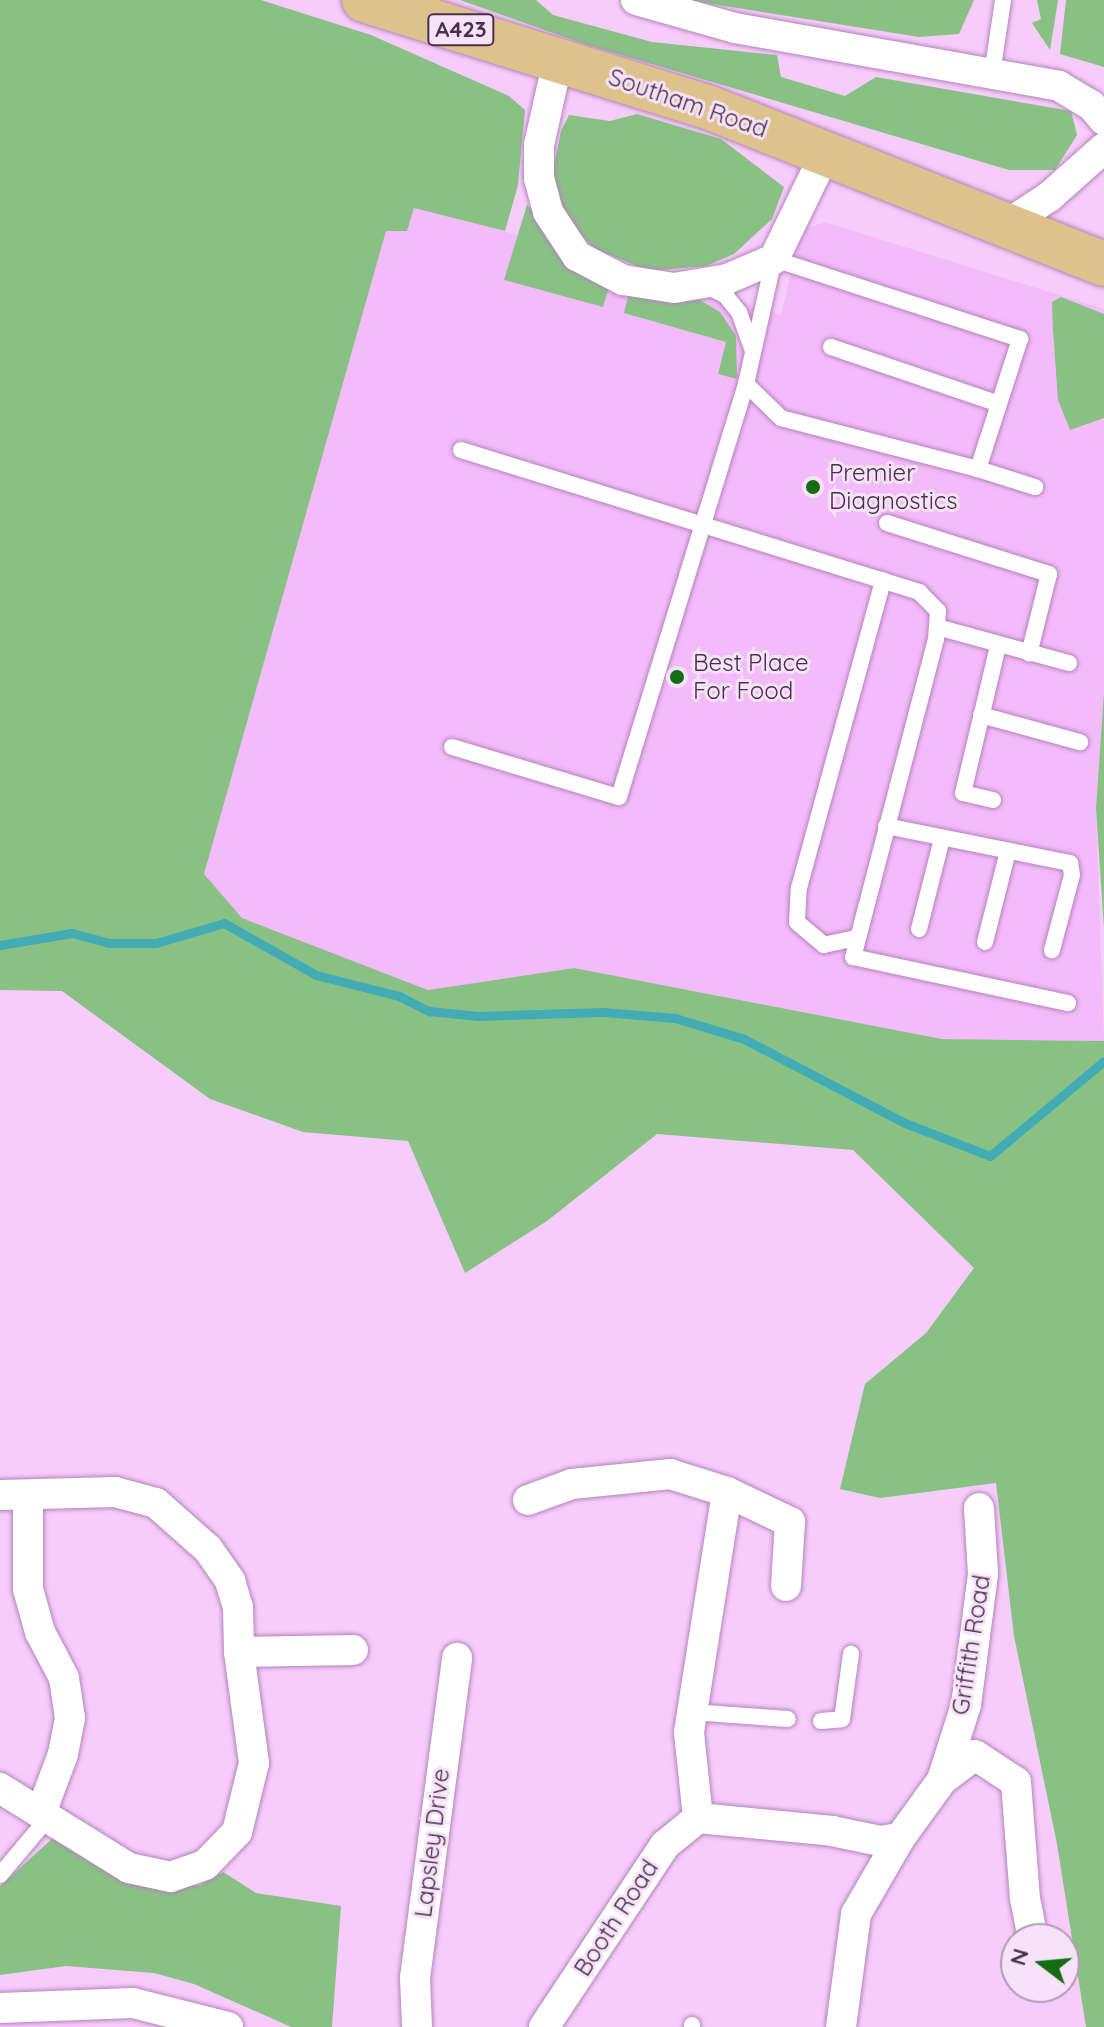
<!DOCTYPE html>
<html>
<head>
<meta charset="utf-8">
<style>
  body { margin:0 }
  #map { position:relative; width:1104px; height:2027px; overflow:hidden; background:#f6ccfb; font-family:Quicksand,sans-serif }
  div>[style] { position:absolute }
  [style*='--x'] { left:calc(var(--x)*1px); top:calc(var(--y)*1px); width:calc(var(--w)*1px); rotate:calc(var(--a)*1deg) }
  .built>* { inset:0; background:#f4bbfb }
  .green>* { inset:0; background:#89c185 }
  .stream>* { height:9px; margin:-4.5px; padding:0 4.5px; transform-origin:4.5px; border-radius:4.5px; background:#42abb3 }
  .roads { filter:drop-shadow(0 0 2px #b583bb) drop-shadow(0 0 2px #b583bb) }
  .service>* { height:16px; margin:-8px; padding:0 8px; transform-origin:8px; border-radius:8px; background:#fff }
  .minor>* { height:30px; margin:-15px; padding:0 15px; transform-origin:15px; border-radius:15px; background:#fff }
  .trunk>* { height:44px; margin:-22px; padding:0 22px; transform-origin:22px; border-radius:22px; background:#dec28c }
  .dots>* { width:22px; height:22px; translate:-50% -50%; box-sizing:border-box; border:4px solid #f7e2f9; border-radius:50% }
  span { translate:-50% -50%; white-space:nowrap; text-align:center; line-height:1.15; -webkit-text-stroke:6px #f7e2f9; paint-order:stroke }
  .shield-label span { padding:2px 6px; background:#f7e2f9; border:2px solid; border-radius:6px; -webkit-text-stroke-width:0 }
  .shield-label { font-size:22px; color:#463148; font-weight:700 }
  .street-label { font-size:24px; color:#463148 }
  .poi-label { font-size:24px; color:#463148 }
  .left { translate:0 -50%; text-align:left }
  .north { position:absolute; left:1000px; top:1923px; width:80px; height:80px; box-sizing:border-box; background:#f7e2f9; border:2px solid #b09bb2; border-radius:50%; rotate:286deg; font-size:22px; font-weight:700; line-height:32px; text-align:center; color:#463148 }
  .north::after { content:''; display:block; margin:auto; width:28px; height:36px; background:#146c15; clip-path:polygon(50% 0,100% 100%,50% 72%,0 100%) }
</style>
</head>
<body>
<div id="map">
  <div class="built">
    <div style="clip-path:polygon(414px 208px,435px 210px,781px 315px,802px 230px,825px 222px,1104px 309px,1104px 813px,1096px 810px,1104px 1041px,942px 1039px,574px 968px,428px 990px,241px 918px,204px 874px,386px 230px,407px 231px)"></div>
  </div>
  <div class="green">
    <div style="clip-path:polygon(0 0,261px 0,371px 35px,509px 96px,525px 110px,518px 185px,505px 231px,414px 208px,407px 231px,386px 231px,204px 874px,242px 918px,428px 990px,574px 968px,942px 1039px,1104px 1041px,1104px 2027px,1086px 2027px,1057px 1844px,1014px 1636px,996px 1483px,880px 1498px,840px 1489px,865px 1384px,926px 1333px,974px 1268px,853px 1150px,657px 1134px,547px 1221px,465px 1273px,408px 1141px,303px 1132px,210px 1099px,62px 991px,0 990px)"></div>
    <div style="clip-path:polygon(460px 0,536px 0,553px 15px,652px 42px,777px 55px,781px 77px,845px 96px,876px 77px,1071px 111px,1077px 135px,1055px 170px,1009px 170px,584px 44px)"></div>
    <div style="clip-path:polygon(687px 0,974px 0,959px 34px,919px 37px)"></div>
    <div style="clip-path:polygon(1037px 0,1058px 0,1050px 50px,1032px 23px,1041px 19px)"></div>
    <div style="clip-path:polygon(1066px 0,1104px 0,1104px 67px,1060px 54px)"></div>
    <div style="clip-path:polygon(637px 114px,721px 139px,784px 187px,772px 219px,734px 254px,706px 266px,649px 271px,595px 249px,569px 223px,557px 194px,553px 171px,561px 131px,569px 115px,610px 121px)"></div>
    <div style="clip-path:polygon(527px 205px,609px 287px,603px 307px,504px 280px)"></div>
    <div style="clip-path:polygon(629px 292px,693px 296px,720px 312px,736px 336px,737px 379px,718px 374px,726px 342px,624px 313px)"></div>
    <div style="clip-path:polygon(1061px 297px,1104px 314px,1104px 418px,1070px 430px,1058px 400px,1053px 330px,1052px 302px)"></div>
    <div style="clip-path:polygon(1104px 692px,1104px 928px,1096px 809px)"></div>
    <div style="clip-path:polygon(53px 1838px,158px 1888px,200px 1885px,223px 1872px,256px 1893px,341px 1906px,332px 2027px,291px 2027px,194px 1984px,154px 1973px,66px 1966px,0 1975px,0 1886px)"></div>
  </div>
  <div class="stream">
    <div style="--x:0;--y:945;--w:73;--a:-9.5"></div>
    <div style="--x:72;--y:933;--w:38;--a:15"></div>
    <div style="--x:109;--y:943;--w:47;--a:0"></div>
    <div style="--x:156;--y:943;--w:71;--a:-16.4"></div>
    <div style="--x:224;--y:923;--w:106;--a:29.5"></div>
    <div style="--x:316;--y:975;--w:86;--a:14.2"></div>
    <div style="--x:399;--y:996;--w:34;--a:27"></div>
    <div style="--x:429;--y:1011;--w:49;--a:5.8"></div>
    <div style="--x:478;--y:1016;--w:125;--a:-1.8"></div>
    <div style="--x:603;--y:1012;--w:72;--a:4.8"></div>
    <div style="--x:675;--y:1018;--w:72;--a:16.9"></div>
    <div style="--x:744;--y:1039;--w:182;--a:27.6"></div>
    <div style="--x:905;--y:1123;--w:91;--a:21.2"></div>
    <div style="--x:990;--y:1156;--w:148;--a:-39.8"></div>
  </div>
  <div class="roads">
    <div class="service">
      <div style="--x:992;--y:74;--w:75;--a:-81.5"></div>
      <div style="--x:706;--y:286;--w:21;--a:25"></div>
      <div style="--x:725;--y:295;--w:22;--a:51"></div>
      <div style="--x:739;--y:312;--w:41;--a:70.3"></div>
      <div style="--x:831;--y:347;--w:177;--a:18.7"></div>
      <div style="--x:461;--y:450;--w:480;--a:17.2"></div>
      <div style="--x:919;--y:592;--w:27;--a:45"></div>
      <div style="--x:938;--y:611;--w:28;--a:94"></div>
      <div style="--x:936;--y:639;--w:329;--a:104.6"></div>
      <div style="--x:853;--y:957;--w:220;--a:12.1"></div>
      <div style="--x:978;--y:469;--w:60;--a:17.5"></div>
      <div style="--x:887;--y:523;--w:170;--a:17.5"></div>
      <div style="--x:1049;--y:574;--w:82;--a:104"></div>
      <div style="--x:937;--y:627;--w:137;--a:15.3"></div>
      <div style="--x:981;--y:715;--w:103;--a:15.3"></div>
      <div style="--x:452;--y:747;--w:174;--a:16.7"></div>
      <div style="--x:619;--y:797;--w:432;--a:-72.9"></div>
      <div style="--x:746;--y:384;--w:128;--a:-77.4"></div>
      <div style="--x:774;--y:259;--w:259;--a:18"></div>
      <div style="--x:1020;--y:339;--w:137;--a:107.9"></div>
      <div style="--x:978;--y:469;--w:203;--a:-165.5"></div>
      <div style="--x:781;--y:418;--w:49;--a:-135.8"></div>
      <div style="--x:993;--y:800;--w:31;--a:-167"></div>
      <div style="--x:963;--y:793;--w:151;--a:-76.6"></div>
      <div style="--x:886;--y:826;--w:188;--a:11.4"></div>
      <div style="--x:1070;--y:863;--w:12;--a:81"></div>
      <div style="--x:1072;--y:875;--w:78;--a:104.9"></div>
      <div style="--x:919;--y:929;--w:93;--a:-75.7"></div>
      <div style="--x:856;--y:938;--w:33;--a:168"></div>
      <div style="--x:824;--y:945;--w:35;--a:-140"></div>
      <div style="--x:797;--y:922;--w:34;--a:-87"></div>
      <div style="--x:799;--y:888;--w:319;--a:-74.7"></div>
      <div style="--x:985;--y:942;--w:94;--a:-75.8"></div>
      <div style="--x:692;--y:1712;--w:96;--a:4.2"></div>
      <div style="--x:821;--y:1721;--w:21;--a:-5"></div>
      <div style="--x:842;--y:1719;--w:66;--a:-82.1"></div>
      <div style="--x:0;--y:1875;--w:75;--a:-49.9"></div>
      <div style="--x:692;--y:2025;--w:2;--a:90"></div>
    </div>
    <div class="minor">
      <div style="--x:636;--y:0;--w:103;--a:15.8"></div>
      <div style="--x:735;--y:28;--w:329;--a:10.1"></div>
      <div style="--x:1059;--y:86;--w:37;--a:31"></div>
      <div style="--x:1091;--y:105;--w:20;--a:49"></div>
      <div style="--x:558;--y:60;--w:87;--a:102.6"></div>
      <div style="--x:539;--y:145;--w:33;--a:90"></div>
      <div style="--x:539;--y:178;--w:35;--a:75"></div>
      <div style="--x:548;--y:212;--w:53;--a:56.6"></div>
      <div style="--x:577;--y:256;--w:52;--a:27.6"></div>
      <div style="--x:623;--y:280;--w:52;--a:8.9"></div>
      <div style="--x:674;--y:288;--w:54;--a:-9.6"></div>
      <div style="--x:727;--y:279;--w:51;--a:-23.1"></div>
      <div style="--x:774;--y:259;--w:117;--a:-64.1"></div>
      <div style="--x:1006;--y:225;--w:51;--a:-33.1"></div>
      <div style="--x:1049;--y:197;--w:74;--a:-41.7"></div>
      <div style="--x:0;--y:1495;--w:115;--a:-1.5"></div>
      <div style="--x:115;--y:1492;--w:42;--a:15"></div>
      <div style="--x:156;--y:1503;--w:69;--a:41.5"></div>
      <div style="--x:208;--y:1549;--w:39;--a:55"></div>
      <div style="--x:230;--y:1581;--w:27;--a:73"></div>
      <div style="--x:238;--y:1607;--w:45;--a:88.7"></div>
      <div style="--x:239;--y:1652;--w:112;--a:82.3"></div>
      <div style="--x:254;--y:1763;--w:71;--a:103.8"></div>
      <div style="--x:237;--y:1832;--w:46;--a:134.1"></div>
      <div style="--x:205;--y:1865;--w:36;--a:161"></div>
      <div style="--x:171;--y:1877;--w:43;--a:-167.9"></div>
      <div style="--x:129;--y:1868;--w:152;--a:-148.2"></div>
      <div style="--x:28;--y:1495;--w:94;--a:90"></div>
      <div style="--x:28;--y:1589;--w:45;--a:74.4"></div>
      <div style="--x:40;--y:1632;--w:52;--a:62.4"></div>
      <div style="--x:64;--y:1678;--w:40;--a:81.5"></div>
      <div style="--x:70;--y:1718;--w:37;--a:101"></div>
      <div style="--x:63;--y:1754;--w:63;--a:110.4"></div>
      <div style="--x:528;--y:1500;--w:47;--a:-20"></div>
      <div style="--x:572;--y:1484;--w:99;--a:-5.8"></div>
      <div style="--x:670;--y:1474;--w:60;--a:17.5"></div>
      <div style="--x:727;--y:1492;--w:70;--a:25.5"></div>
      <div style="--x:790;--y:1522;--w:64;--a:93.6"></div>
      <div style="--x:239;--y:1652;--w:114;--a:-1"></div>
      <div style="--x:942;--y:1780;--w:41;--a:-37.1"></div>
      <div style="--x:975;--y:1755;--w:49;--a:33.4"></div>
      <div style="--x:1016;--y:1782;--w:116;--a:85.6"></div>
      <div style="--x:1025;--y:1898;--w:42;--a:79"></div>
      <div style="--x:698;--y:1818;--w:86;--a:-96"></div>
      <div style="--x:689;--y:1732;--w:243;--a:-81"></div>
      <div style="--x:0;--y:2008;--w:133;--a:-2.2"></div>
      <div style="--x:133;--y:2003;--w:98;--a:14.2"></div>
      <div style="--x:417;--y:2027;--w:49;--a:-92.3"></div>
      <div style="--x:415;--y:1978;--w:323;--a:-82.5"></div>
      <div style="--x:544;--y:2027;--w:219;--a:-56.4"></div>
      <div style="--x:665;--y:1845;--w:43;--a:-39.3"></div>
      <div style="--x:698;--y:1818;--w:135;--a:5.5"></div>
      <div style="--x:832;--y:1831;--w:49;--a:11.8"></div>
      <div style="--x:880;--y:1841;--w:20;--a:-9"></div>
      <div style="--x:841;--y:2027;--w:114;--a:-82.4"></div>
      <div style="--x:856;--y:1914;--w:88;--a:-59.9"></div>
      <div style="--x:900;--y:1838;--w:72;--a:-54.1"></div>
      <div style="--x:942;--y:1780;--w:79;--a:-72.3"></div>
      <div style="--x:966;--y:1705;--w:132;--a:-82.6"></div>
      <div style="--x:983;--y:1574;--w:66;--a:-93.5"></div>
    </div>
    <div class="trunk">
      <div style="--x:364;--y:0;--w:362;--a:17.3"></div>
      <div style="--x:710;--y:108;--w:424;--a:21.6"></div>
    </div>
  </div>
  <div class="dots">
    <div style="left:813px;top:487px;background:#146c15"></div>
    <div style="left:677px;top:677px;background:#146c15"></div>
  </div>
  <div class="shield-label">
    <span style="left:461px;top:30px">A423</span>
  </div>
  <div class="street-label">
    <span style="left:688px;top:103px;rotate:19deg">Southam Road</span>
    <span style="left:971px;top:1645px;rotate:-81deg">Griffith Road</span>
    <span style="left:432px;top:1843px;rotate:-83deg">Lapsley Drive</span>
    <span style="left:616px;top:1918px;rotate:-57deg">Booth Road</span>
  </div>
  <div class="poi-label">
    <span class="left" style="left:829px;top:487px">Premier<br>Diagnostics</span>
    <span class="left" style="left:693px;top:677px">Best Place<br>For Food</span>
  </div>
  <div class="north">N</div>
</div>
</body>
</html>
